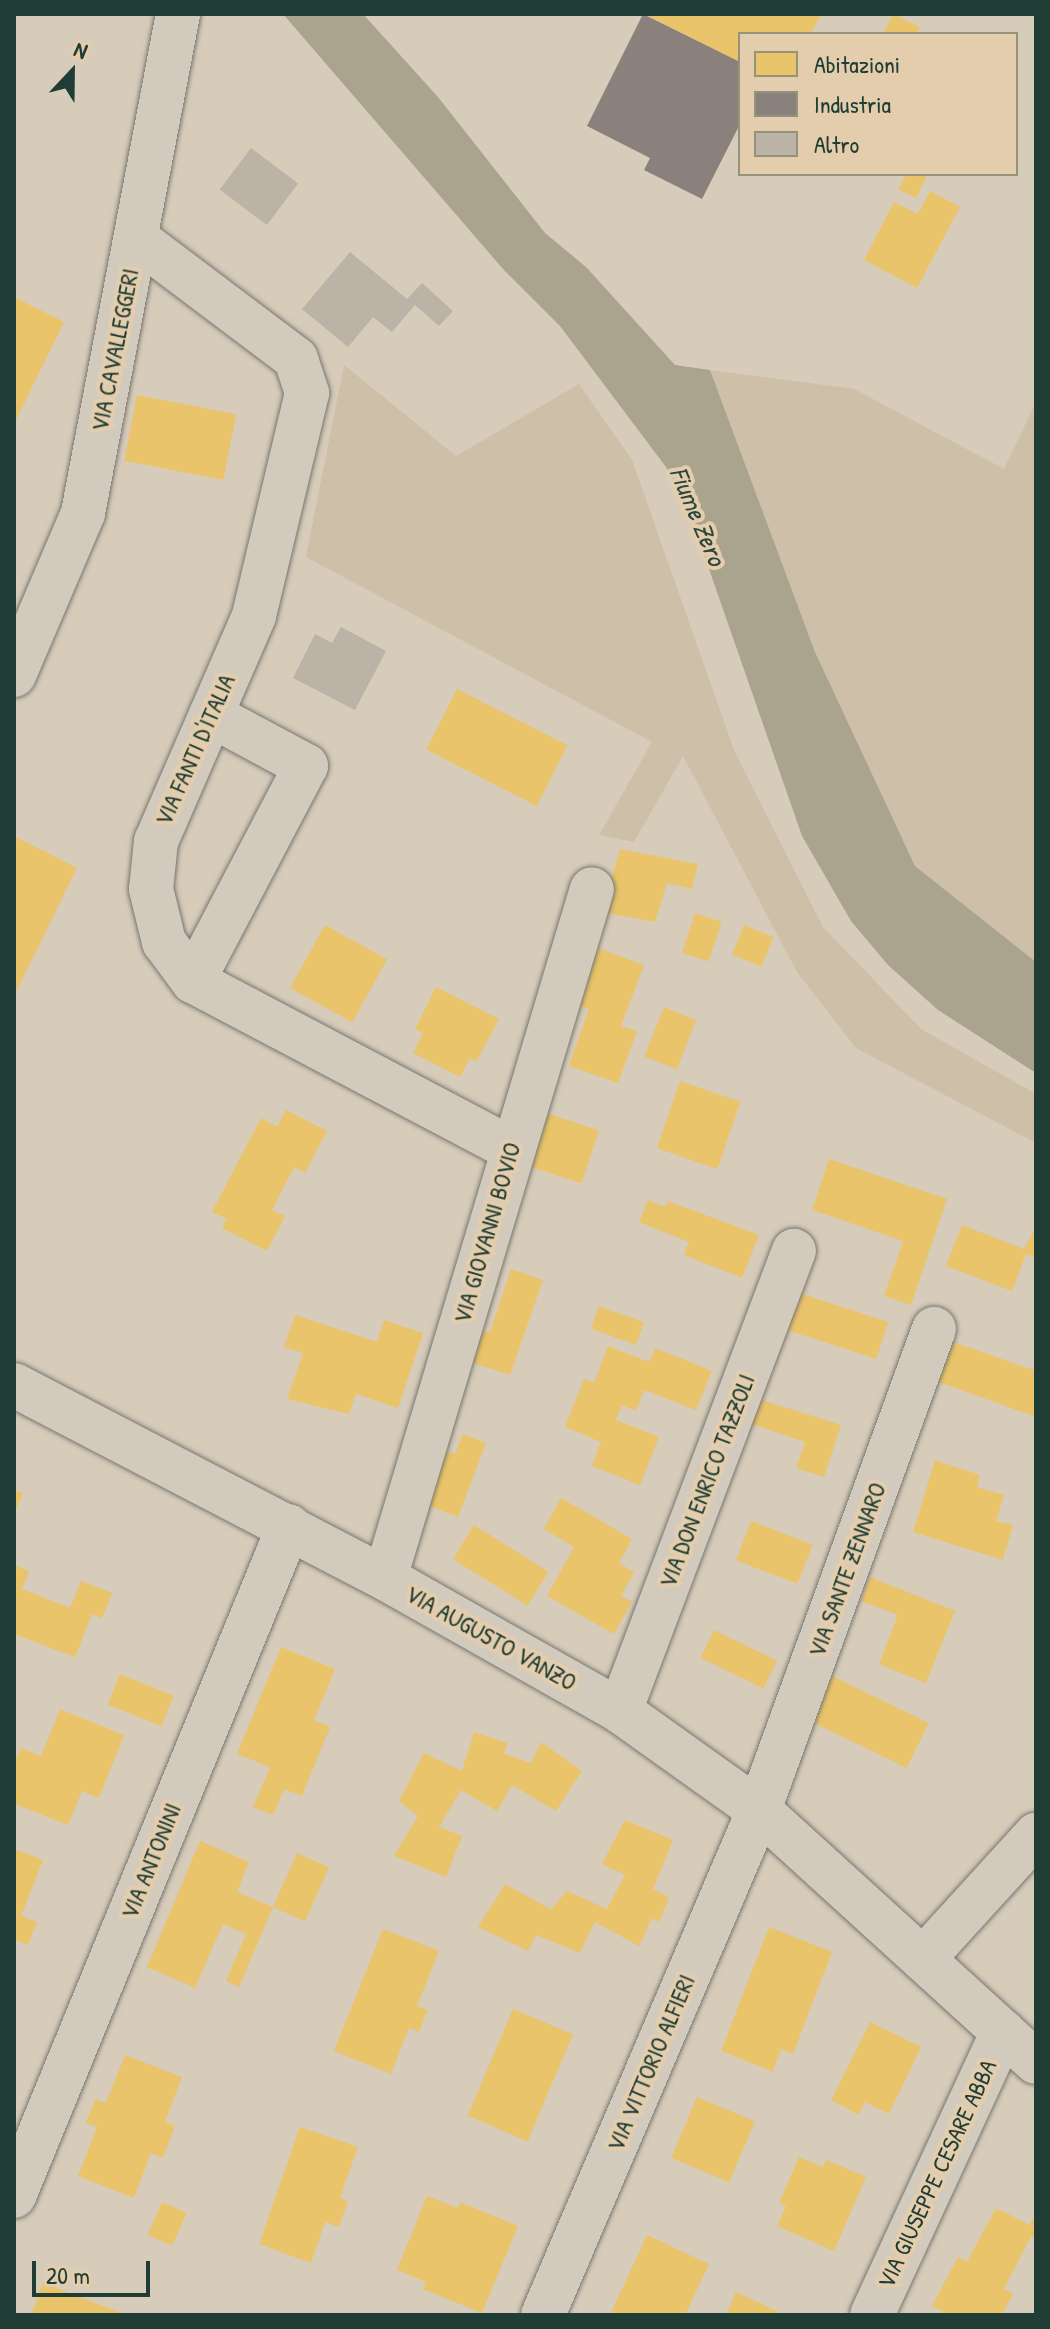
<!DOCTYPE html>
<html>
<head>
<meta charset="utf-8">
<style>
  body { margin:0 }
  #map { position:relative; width:1050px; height:2329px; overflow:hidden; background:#d7cbba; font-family:"Patrick Hand",sans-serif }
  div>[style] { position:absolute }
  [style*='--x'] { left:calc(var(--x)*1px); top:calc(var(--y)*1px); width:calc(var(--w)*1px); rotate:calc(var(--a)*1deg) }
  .green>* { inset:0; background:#cdbfa8 }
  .water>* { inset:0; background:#aaa48f }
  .homes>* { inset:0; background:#e9c46a; transform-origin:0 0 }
  .industry>* { inset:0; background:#8a817c }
  .building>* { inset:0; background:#bab3a6; transform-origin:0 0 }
  .roads { filter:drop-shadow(0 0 2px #77776e) drop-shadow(0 0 2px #77776e) }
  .minor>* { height:44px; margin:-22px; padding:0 22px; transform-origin:22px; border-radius:22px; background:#d3cabe }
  span { translate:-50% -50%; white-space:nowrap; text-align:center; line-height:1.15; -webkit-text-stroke:8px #e4cdad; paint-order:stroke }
  .street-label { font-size:24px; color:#1f3d34 }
  .water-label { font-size:26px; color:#2b463b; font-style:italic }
  .frame { position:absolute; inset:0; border:16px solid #1f3d34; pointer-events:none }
  .legend { position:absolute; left:738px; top:32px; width:280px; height:144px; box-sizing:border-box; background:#e4cdad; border:2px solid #95937d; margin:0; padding:10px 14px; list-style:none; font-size:24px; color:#1f3d34 }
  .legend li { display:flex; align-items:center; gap:16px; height:40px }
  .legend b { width:40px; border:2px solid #95937d }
  .north { position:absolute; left:32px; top:32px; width:80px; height:80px; -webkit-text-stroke:6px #e4cdad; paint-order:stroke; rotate:22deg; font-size:22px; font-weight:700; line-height:32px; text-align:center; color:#1f3d34 }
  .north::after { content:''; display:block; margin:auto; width:28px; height:36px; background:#1f3d34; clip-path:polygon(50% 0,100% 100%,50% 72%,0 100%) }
  .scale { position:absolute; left:32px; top:2261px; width:118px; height:36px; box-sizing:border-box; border:4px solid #1f3d34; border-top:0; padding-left:10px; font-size:24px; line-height:28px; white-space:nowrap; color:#1f3d34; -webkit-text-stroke:6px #e4cdad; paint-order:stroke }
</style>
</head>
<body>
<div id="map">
  <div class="green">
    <div style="clip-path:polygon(344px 365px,456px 456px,579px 384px,632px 460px,734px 750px,823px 927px,921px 1029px,1036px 1094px,1036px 1143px,856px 1048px,797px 972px,683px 756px,634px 842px,599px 835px,652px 742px,306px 557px)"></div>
    <div style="clip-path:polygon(710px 370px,854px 389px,1004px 469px,1036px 402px,1036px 962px,915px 866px,815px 652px)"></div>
  </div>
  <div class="water">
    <div style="clip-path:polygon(283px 14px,363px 14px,438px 97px,545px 233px,586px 267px,675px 365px,710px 370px,815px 652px,915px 866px,1036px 962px,1036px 1073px,938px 1010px,888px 965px,851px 921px,802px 836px,686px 503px,666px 467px,560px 326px,503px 269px)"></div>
  </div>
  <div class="homes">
    <div style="clip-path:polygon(644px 14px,817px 14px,820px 16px,811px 34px,740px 34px,740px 62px)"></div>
    <div style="clip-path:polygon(893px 14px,920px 27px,917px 34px,883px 34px)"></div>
    <div style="clip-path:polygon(906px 174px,928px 174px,916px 198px,898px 189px)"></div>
    <div style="clip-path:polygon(930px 191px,960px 207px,917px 288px,864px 260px,894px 202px,918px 214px)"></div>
    <div style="clip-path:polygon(14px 297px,64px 322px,14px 424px)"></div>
    <div style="left:137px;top:395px;width:101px;height:67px;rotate:11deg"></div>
    <div style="left:457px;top:689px;width:124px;height:68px;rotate:27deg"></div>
    <div style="clip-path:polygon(14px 836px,77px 868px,14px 996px)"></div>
    <div style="clip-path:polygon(620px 849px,698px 864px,692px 889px,667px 883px,655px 922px,602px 912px)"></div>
    <div style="left:695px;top:913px;width:28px;height:42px;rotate:18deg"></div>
    <div style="left:325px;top:925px;width:71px;height:72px;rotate:29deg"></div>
    <div style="left:744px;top:925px;width:32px;height:32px;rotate:22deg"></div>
    <div style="clip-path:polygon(598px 948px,644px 965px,621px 1026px,637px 1031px,618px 1083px,569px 1066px,589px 1009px,578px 1005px)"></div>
    <div style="clip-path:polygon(436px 987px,499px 1019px,476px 1062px,470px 1058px,460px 1077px,413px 1053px,423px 1033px,415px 1029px)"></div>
    <div style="left:664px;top:1007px;width:35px;height:53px;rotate:22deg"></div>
    <div style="left:680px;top:1081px;width:64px;height:71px;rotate:19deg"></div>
    <div style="clip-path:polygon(286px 1110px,327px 1131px,305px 1173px,294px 1167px,272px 1210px,285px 1216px,267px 1251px,222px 1228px,227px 1219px,212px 1212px,261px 1118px,277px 1127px)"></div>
    <div style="left:540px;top:1111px;width:62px;height:56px;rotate:18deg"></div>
    <div style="clip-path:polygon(829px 1159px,947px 1199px,911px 1305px,884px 1296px,903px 1241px,812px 1210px)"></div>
    <div style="clip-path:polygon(648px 1200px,665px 1207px,668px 1201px,759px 1235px,742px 1278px,684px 1255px,689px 1242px,639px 1222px)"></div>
    <div style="clip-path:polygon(962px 1225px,1024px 1249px,1036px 1227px,1036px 1258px,1026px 1254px,1012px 1291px,946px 1266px)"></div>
    <div style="clip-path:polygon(511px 1269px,543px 1280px,510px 1375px,458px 1358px,468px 1329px,490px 1332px)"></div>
    <div style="left:796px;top:1292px;width:97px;height:39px;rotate:18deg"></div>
    <div style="left:599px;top:1306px;width:48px;height:24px;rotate:20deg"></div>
    <div style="clip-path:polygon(295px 1315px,377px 1342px,384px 1320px,423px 1333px,398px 1408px,356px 1394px,349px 1414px,287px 1399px,303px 1353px,284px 1347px)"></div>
    <div style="clip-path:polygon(939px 1337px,1036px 1371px,1036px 1417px,925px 1377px)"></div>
    <div style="clip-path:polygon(608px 1346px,649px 1362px,655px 1348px,712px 1371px,696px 1410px,644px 1390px,636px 1411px,622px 1405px,616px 1420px,659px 1437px,640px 1485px,592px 1466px,601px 1442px,565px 1427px,584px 1379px,594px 1383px)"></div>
    <div style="clip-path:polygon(759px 1399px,841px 1425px,824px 1477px,796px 1468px,805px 1442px,751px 1424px)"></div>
    <div style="clip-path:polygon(463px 1434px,486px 1443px,458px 1517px,416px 1501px,437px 1448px,455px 1454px)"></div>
    <div style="clip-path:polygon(935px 1460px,980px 1475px,977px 1487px,1004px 1495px,996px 1521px,1013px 1525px,1003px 1560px,913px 1532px)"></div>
    <div style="clip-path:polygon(14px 1490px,23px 1493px,14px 1515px)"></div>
    <div style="clip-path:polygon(561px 1498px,632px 1539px,619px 1563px,634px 1572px,621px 1596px,632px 1602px,614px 1634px,547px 1596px,574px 1547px,544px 1529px)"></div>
    <div style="left:751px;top:1521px;width:66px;height:42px;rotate:21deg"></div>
    <div style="left:474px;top:1525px;width:88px;height:40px;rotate:32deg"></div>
    <div style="clip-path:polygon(14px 1565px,29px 1571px,22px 1589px,70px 1608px,81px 1581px,112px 1593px,102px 1618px,92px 1614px,75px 1657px,14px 1634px)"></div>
    <div style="clip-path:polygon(870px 1577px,955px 1611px,926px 1683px,879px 1664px,898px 1615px,861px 1601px)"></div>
    <div style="left:714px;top:1630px;width:70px;height:31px;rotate:26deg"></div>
    <div style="clip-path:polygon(281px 1647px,335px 1669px,314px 1720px,330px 1727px,302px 1796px,284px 1789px,273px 1815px,253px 1807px,270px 1767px,237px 1754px)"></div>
    <div style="left:120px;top:1674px;width:58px;height:33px;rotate:22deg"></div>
    <div style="left:828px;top:1674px;width:112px;height:50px;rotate:26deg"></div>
    <div style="clip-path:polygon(60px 1709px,124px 1735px,99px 1798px,82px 1791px,68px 1825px,14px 1804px,14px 1765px,21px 1748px,41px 1756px)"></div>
    <div style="clip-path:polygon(474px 1732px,507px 1743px,504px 1754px,531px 1763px,541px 1742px,582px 1771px,556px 1811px,512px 1785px,497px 1811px,461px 1790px,439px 1827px,462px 1836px,446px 1877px,394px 1856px,418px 1816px,399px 1801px,424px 1753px,462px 1771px)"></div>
    <div style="clip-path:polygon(625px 1820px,673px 1840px,653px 1889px,669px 1898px,659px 1922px,652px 1918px,639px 1946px,595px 1922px,580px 1953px,536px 1935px,528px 1951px,478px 1927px,505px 1884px,551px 1909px,567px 1891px,607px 1909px,625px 1875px,602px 1864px)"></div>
    <div style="clip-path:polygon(200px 1841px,249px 1862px,237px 1892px,273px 1907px,239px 1987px,226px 1981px,246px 1934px,223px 1924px,195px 1988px,147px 1967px)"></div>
    <div style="clip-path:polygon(14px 1849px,43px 1860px,21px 1916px,37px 1922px,28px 1945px,14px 1940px)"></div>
    <div style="left:297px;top:1853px;width:35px;height:59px;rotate:24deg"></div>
    <div style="clip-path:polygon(769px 1927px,832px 1952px,793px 2054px,781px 2049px,773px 2072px,721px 2051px)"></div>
    <div style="clip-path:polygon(383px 1929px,439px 1951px,417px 2006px,428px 2010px,419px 2032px,409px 2028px,391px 2074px,334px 2051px)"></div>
    <div style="left:513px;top:2009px;width:65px;height:116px;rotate:23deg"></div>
    <div style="clip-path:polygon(870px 2022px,921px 2047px,889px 2114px,865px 2102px,859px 2115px,831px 2100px)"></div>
    <div style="clip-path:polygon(125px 2055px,182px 2077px,165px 2122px,175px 2126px,163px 2158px,151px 2153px,134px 2198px,78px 2176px,97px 2127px,86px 2123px,95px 2099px,106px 2103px)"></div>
    <div style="left:697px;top:2097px;width:63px;height:66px;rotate:23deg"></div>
    <div style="clip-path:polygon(300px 2127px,358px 2147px,340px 2198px,348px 2201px,339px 2227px,325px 2222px,311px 2263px,259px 2244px)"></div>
    <div style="clip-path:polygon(799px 2157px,823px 2167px,826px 2160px,866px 2177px,834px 2251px,777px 2226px,786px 2206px,779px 2203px)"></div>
    <div style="clip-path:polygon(427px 2196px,458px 2208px,460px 2202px,518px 2226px,482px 2313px,423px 2289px,426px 2282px,397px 2270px)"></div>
    <div style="left:162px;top:2202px;width:27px;height:36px;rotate:24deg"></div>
    <div style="clip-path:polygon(996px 2208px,1030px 2225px,1036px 2213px,1036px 2239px,1031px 2236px,1004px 2289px,1013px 2294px,1002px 2315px,949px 2315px,932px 2306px,958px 2257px,967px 2262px)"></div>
    <div style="clip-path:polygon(647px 2235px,709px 2264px,685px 2315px,610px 2315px)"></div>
    <div style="clip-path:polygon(43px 2283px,125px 2314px,125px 2315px,31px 2315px)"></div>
    <div style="clip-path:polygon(736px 2292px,762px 2304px,784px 2315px,726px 2315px)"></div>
  </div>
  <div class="industry">
    <div style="clip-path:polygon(643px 14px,740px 62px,740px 124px,702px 199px,644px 170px,650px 158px,587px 126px)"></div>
  </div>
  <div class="building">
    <div style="left:251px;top:148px;width:59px;height:52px;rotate:37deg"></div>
    <div style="clip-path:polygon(350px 252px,407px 299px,422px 283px,453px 311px,439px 326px,415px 305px,392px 332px,373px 317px,348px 347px,302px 309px)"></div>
    <div style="clip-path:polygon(341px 627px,386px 651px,355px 710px,293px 678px,315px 634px,332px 643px)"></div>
  </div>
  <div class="roads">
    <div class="minor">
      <div style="--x:137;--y:239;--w:199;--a:37"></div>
      <div style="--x:296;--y:359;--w:36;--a:72"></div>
      <div style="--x:307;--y:393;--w:229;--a:103.4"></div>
      <div style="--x:254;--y:616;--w:245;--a:113.5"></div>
      <div style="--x:156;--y:841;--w:48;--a:95.9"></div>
      <div style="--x:151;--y:889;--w:55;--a:76.2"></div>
      <div style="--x:164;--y:942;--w:49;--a:53.4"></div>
      <div style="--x:193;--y:981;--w:360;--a:27.8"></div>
      <div style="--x:14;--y:675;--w:176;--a:-66.9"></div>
      <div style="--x:83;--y:513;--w:508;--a:-79.22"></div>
      <div style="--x:193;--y:981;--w:243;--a:-62.3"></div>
      <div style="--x:306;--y:766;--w:108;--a:-151.8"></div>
      <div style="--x:14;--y:1385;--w:418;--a:27.5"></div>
      <div style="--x:385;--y:1578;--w:270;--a:29.5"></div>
      <div style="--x:620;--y:1711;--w:171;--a:35.5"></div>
      <div style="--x:759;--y:1810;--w:374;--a:42.3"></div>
      <div style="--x:385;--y:1578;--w:719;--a:-73.28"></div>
      <div style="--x:620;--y:1711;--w:492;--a:-69.3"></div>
      <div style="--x:923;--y:1959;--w:168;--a:-47.7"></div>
      <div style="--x:14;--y:2196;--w:724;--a:-67.68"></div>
      <div style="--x:543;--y:2315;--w:549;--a:-66.84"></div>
      <div style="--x:759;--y:1810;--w:512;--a:-70.01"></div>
      <div style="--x:872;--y:2315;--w:312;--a:-65.2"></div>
    </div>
  </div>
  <div class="street-label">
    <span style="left:115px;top:350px;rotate:-79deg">VIA CAVALLEGGERI</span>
    <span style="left:195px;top:750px;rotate:-66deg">VIA FANTI D'ITALIA</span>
    <span style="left:487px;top:1233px;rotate:-74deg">VIA GIOVANNI BOVIO</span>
    <span style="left:707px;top:1481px;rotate:-69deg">VIA DON ENRICO TAZZOLI</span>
    <span style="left:847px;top:1570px;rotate:-70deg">VIA SANTE ZENNARO</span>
    <span style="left:491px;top:1638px;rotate:29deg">VIA AUGUSTO VANZO</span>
    <span style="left:151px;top:1861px;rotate:-68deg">VIA ANTONINI</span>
    <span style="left:651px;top:2063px;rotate:-67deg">VIA VITTORIO ALFIERI</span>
    <span style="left:937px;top:2174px;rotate:-65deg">VIA GIUSEPPE CESARE ABBA</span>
  </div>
  <div class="water-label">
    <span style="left:698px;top:516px;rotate:67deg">Fiume Zero</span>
  </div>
  <div class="frame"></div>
  <ul class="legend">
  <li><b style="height:22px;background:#e9c46a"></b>Abitazioni</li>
  <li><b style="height:22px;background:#8a817c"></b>Industria</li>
  <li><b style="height:22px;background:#bab3a6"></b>Altro</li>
  </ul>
  <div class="north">N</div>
  <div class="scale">20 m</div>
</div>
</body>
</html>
